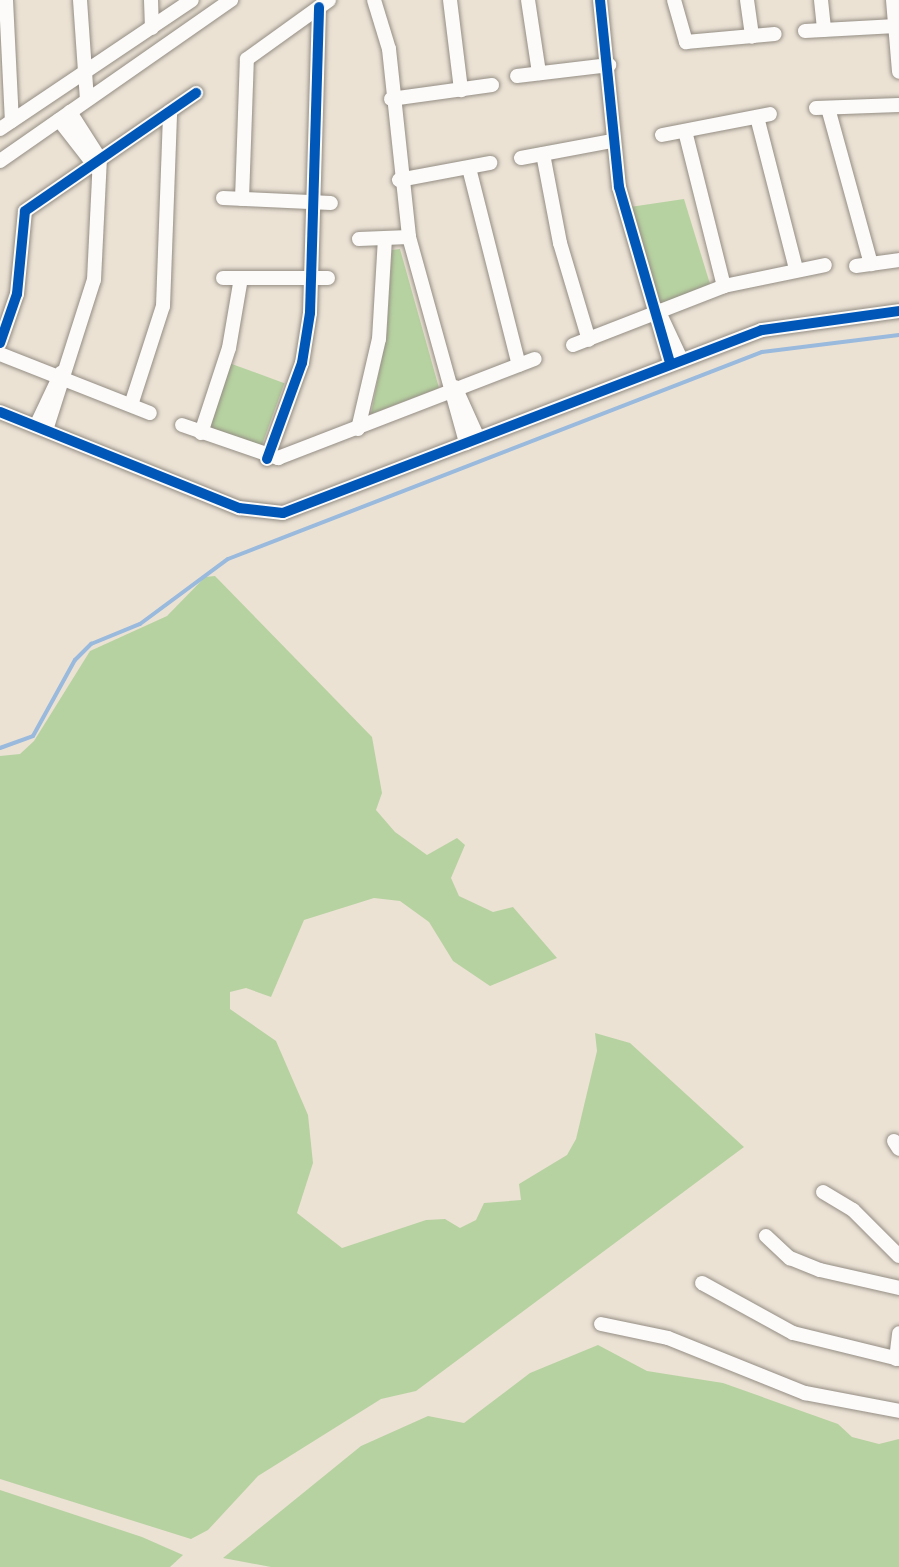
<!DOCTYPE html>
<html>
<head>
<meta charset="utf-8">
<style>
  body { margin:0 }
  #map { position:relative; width:899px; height:1567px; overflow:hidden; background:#ebe2d4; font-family:Kalam,sans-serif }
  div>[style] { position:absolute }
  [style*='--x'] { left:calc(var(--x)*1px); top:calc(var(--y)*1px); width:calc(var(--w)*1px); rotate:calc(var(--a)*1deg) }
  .green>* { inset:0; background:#b7d2a1; transform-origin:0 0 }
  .stream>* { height:4px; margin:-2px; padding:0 2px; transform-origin:2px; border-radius:2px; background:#99b9dd }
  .roads { filter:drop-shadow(0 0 2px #948d84) drop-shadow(0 0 2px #948d84) }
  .minor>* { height:14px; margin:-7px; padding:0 7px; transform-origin:7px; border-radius:7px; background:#fcfbf9 }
  .cycleway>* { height:10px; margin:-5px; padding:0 5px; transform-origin:5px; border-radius:5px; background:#0057b8 }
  span { translate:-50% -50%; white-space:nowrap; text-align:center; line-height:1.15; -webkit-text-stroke:8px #fbf7ec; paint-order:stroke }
</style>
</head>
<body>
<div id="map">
  <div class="green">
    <div style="clip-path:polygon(684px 199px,710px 284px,659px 306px,630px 207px)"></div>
    <div style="clip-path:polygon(400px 249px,439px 388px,371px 414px,387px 331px,392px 250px)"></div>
    <div style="left:229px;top:363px;width:59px;height:73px;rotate:20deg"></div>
    <div style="clip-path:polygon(215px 576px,372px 737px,382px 793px,376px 810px,395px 832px,427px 855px,457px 838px,465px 845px,451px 878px,459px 896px,493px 912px,513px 907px,557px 958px,490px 986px,453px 961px,429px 922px,400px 901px,374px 898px,304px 920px,271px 997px,246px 988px,230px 992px,230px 1009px,276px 1041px,308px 1115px,313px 1163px,297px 1213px,342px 1248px,426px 1220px,445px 1219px,460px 1228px,476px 1220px,484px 1203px,521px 1200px,519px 1184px,567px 1155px,576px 1139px,597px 1051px,595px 1033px,630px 1043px,744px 1147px,416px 1391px,381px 1399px,258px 1476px,208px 1530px,191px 1539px,0 1479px,0 756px,20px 754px,34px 741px,90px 651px,167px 616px,205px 577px)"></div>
    <div style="clip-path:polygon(598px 1345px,647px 1371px,723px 1383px,838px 1424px,852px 1437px,879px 1444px,899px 1439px,899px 1567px,271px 1567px,223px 1558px,361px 1446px,428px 1416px,464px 1423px,530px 1373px)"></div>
    <div style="clip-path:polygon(0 1490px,142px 1537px,183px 1555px,170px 1567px,0 1567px)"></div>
  </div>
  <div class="stream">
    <div style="--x:0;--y:748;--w:35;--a:-20"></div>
    <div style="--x:33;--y:736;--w:87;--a:-61.1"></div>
    <div style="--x:75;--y:660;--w:23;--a:-45"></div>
    <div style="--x:91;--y:644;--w:53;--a:-22.2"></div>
    <div style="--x:140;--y:624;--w:109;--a:-36.5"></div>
    <div style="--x:228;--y:559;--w:573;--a:-21.19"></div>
    <div style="--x:762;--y:352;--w:138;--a:-7.1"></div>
  </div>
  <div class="roads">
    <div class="minor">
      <div style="--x:6;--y:0;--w:121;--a:87.2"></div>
      <div style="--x:80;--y:0;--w:100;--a:86"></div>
      <div style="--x:151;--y:0;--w:28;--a:88"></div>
      <div style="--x:374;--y:0;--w:51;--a:73"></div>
      <div style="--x:389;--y:49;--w:189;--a:83.9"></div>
      <div style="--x:409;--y:237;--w:214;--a:74.5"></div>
      <div style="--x:450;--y:0;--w:91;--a:83"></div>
      <div style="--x:528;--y:0;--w:74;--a:81.4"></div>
      <div style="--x:600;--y:0;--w:188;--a:84.2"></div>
      <div style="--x:619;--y:187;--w:183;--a:73.8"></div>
      <div style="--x:674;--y:0;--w:44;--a:74.1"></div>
      <div style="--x:686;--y:42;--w:89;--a:-5.1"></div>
      <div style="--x:747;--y:0;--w:37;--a:82"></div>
      <div style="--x:821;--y:0;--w:30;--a:84"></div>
      <div style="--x:893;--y:0;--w:72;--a:85.2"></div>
      <div style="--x:805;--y:31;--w:91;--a:-3.1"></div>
      <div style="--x:517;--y:76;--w:93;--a:-6.8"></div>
      <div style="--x:391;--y:99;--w:102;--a:-7.9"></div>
      <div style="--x:816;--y:108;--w:83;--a:-2.1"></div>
      <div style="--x:828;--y:108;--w:162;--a:74.6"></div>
      <div style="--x:757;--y:117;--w:157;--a:75.6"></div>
      <div style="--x:59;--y:120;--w:63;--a:52"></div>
      <div style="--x:0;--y:129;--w:231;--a:-33.9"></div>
      <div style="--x:685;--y:131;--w:160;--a:75.9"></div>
      <div style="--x:662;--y:135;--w:110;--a:-11"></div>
      <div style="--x:543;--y:154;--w:91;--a:79.2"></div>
      <div style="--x:560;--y:243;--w:101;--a:73.4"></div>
      <div style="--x:521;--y:158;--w:93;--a:-10.6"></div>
      <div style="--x:0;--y:161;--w:282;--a:-34.9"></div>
      <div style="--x:469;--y:168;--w:203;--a:75.8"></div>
      <div style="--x:399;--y:180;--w:93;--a:-10.6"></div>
      <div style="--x:223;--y:198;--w:108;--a:2.7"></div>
      <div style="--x:242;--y:199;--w:140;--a:-88"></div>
      <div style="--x:247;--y:59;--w:101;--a:-35.7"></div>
      <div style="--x:359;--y:239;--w:50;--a:-2.3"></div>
      <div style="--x:856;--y:266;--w:43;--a:-7.9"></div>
      <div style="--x:223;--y:278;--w:105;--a:0"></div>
      <div style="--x:658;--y:310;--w:54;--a:64.9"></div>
      <div style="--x:0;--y:343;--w:52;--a:-70.9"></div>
      <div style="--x:17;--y:294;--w:83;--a:-84.5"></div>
      <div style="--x:25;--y:211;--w:208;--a:-34.6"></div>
      <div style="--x:573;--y:345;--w:162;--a:-21.3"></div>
      <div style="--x:724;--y:286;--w:103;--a:-11.7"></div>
      <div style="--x:0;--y:354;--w:161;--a:21.5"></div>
      <div style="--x:455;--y:387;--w:56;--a:65.7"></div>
      <div style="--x:131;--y:405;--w:104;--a:-72.1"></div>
      <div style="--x:163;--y:306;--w:195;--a:-87.9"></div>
      <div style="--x:0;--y:412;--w:258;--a:21.9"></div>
      <div style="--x:239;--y:508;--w:44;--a:6.5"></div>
      <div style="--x:283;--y:513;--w:513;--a:-20.91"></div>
      <div style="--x:762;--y:330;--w:138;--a:-7.9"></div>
      <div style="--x:182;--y:425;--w:102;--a:19"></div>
      <div style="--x:278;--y:458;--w:275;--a:-21.1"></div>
      <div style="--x:36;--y:426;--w:59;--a:-64.7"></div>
      <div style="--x:358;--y:429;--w:92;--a:-76.9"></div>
      <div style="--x:379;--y:339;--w:100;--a:-86.6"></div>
      <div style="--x:46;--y:430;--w:157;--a:-72.3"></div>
      <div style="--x:94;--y:280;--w:121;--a:-87.2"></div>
      <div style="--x:100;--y:159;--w:56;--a:-122.6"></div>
      <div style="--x:201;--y:433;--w:89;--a:-71.8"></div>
      <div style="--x:229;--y:348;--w:71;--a:-80.3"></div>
      <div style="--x:267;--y:459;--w:102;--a:-70"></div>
      <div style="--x:302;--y:363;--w:51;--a:-80.9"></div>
      <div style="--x:310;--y:313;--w:306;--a:-88.3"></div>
      <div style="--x:894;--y:1141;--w:9;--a:58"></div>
      <div style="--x:823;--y:1192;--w:35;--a:31"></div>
      <div style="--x:853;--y:1210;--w:65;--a:45"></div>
      <div style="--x:766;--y:1236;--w:33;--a:43"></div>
      <div style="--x:790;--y:1258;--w:32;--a:22"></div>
      <div style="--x:820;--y:1270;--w:81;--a:12.8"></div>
      <div style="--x:702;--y:1283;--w:104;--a:28.8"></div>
      <div style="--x:793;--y:1333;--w:109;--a:13.8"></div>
      <div style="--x:601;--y:1324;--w:68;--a:11.8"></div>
      <div style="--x:668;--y:1338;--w:148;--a:21.9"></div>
      <div style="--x:805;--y:1393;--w:96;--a:10.8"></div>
      <div style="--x:896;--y:1359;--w:26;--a:-83"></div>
    </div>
  </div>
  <div class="cycleway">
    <div style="--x:600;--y:0;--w:188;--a:84.2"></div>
    <div style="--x:619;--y:187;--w:183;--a:73.8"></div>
    <div style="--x:0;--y:343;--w:52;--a:-70.9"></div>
    <div style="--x:17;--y:294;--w:83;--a:-84.5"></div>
    <div style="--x:25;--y:211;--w:208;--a:-34.6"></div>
    <div style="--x:0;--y:412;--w:258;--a:21.9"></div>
    <div style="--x:239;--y:508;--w:44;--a:6.5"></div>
    <div style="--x:283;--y:513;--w:513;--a:-20.91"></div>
    <div style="--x:762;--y:330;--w:138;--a:-7.9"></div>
    <div style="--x:267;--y:459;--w:102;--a:-70"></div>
    <div style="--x:302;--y:363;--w:51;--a:-80.9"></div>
    <div style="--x:310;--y:313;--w:306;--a:-88.3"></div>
  </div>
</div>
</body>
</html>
